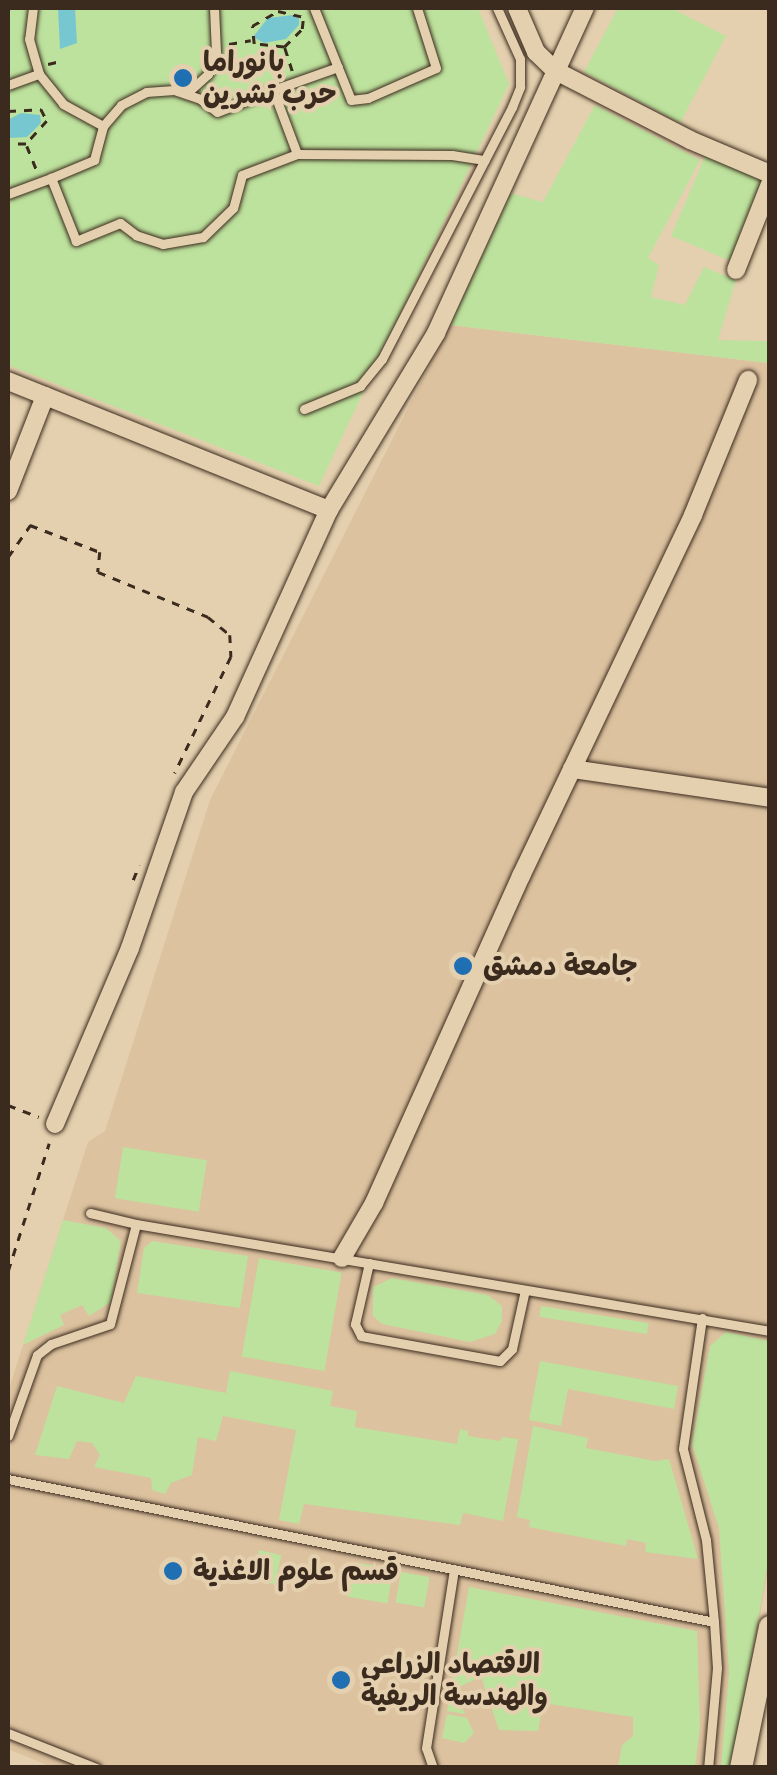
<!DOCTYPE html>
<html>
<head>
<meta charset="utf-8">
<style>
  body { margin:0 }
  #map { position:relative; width:777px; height:1775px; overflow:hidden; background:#e4d0ae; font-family:Sriracha,"Playpen Sans Arabic",sans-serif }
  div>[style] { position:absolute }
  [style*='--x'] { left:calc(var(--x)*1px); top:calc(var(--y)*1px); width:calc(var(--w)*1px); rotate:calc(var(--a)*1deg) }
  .built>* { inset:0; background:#dcc29f }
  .green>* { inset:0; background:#bde29d; transform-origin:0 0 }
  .water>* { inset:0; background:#76c7d0 }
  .path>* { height:2.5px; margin-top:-1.25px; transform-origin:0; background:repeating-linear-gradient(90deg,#3b2a1e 0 8px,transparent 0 16px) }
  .roads { filter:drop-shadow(0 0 2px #3b2a1e) drop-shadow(0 0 2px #3b2a1e) }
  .lane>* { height:9px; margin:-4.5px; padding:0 4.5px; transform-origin:4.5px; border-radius:4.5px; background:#e4d0ae }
  .street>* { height:18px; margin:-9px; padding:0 9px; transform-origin:9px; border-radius:9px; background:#e4d0ae }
  .secondary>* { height:22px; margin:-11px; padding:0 11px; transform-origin:11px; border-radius:11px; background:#e4d0ae }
  .dots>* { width:28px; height:28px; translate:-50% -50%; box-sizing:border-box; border:5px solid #e4d0ae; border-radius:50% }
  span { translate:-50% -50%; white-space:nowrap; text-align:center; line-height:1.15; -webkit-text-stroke:8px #e4d0ae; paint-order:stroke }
  .poi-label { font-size:28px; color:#3b2a1e; font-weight:700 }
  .left { translate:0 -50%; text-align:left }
  .frame { position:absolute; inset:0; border:10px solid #3b2a1e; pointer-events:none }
</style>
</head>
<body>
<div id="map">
  <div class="built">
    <div style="clip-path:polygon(450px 325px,769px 363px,770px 1556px,734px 1767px,54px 1768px,8px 1749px,8px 1392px,88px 1142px,105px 1131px,210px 800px)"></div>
  </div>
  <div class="green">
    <div style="clip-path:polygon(8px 8px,478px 8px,509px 84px,319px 486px,8px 365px)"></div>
    <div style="clip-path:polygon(618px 8px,671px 8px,726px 36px,680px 123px,584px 72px)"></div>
    <div style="clip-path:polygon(595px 105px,700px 160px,648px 258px,659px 265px,651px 297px,685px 305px,704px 267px,736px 280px,718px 340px,769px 341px,769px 363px,450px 325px,510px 193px,543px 202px)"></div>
    <div style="left:706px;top:154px;width:65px;height:89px;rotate:23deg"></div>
    <div style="left:123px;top:1147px;width:85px;height:52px;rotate:9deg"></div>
    <div style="clip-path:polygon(63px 1220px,106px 1228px,121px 1241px,111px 1302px,89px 1316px,82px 1305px,60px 1315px,64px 1325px,23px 1345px)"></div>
    <div style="clip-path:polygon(152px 1241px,248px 1256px,240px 1308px,137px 1293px,144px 1248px)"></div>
    <div style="left:259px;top:1258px;width:84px;height:100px;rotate:10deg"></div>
    <div style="clip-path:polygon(392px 1278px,488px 1295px,502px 1306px,502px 1321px,495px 1334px,470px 1342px,382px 1324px,373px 1316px,373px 1287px)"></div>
    <div style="left:541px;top:1306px;width:109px;height:11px;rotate:9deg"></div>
    <div style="clip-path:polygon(726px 1332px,769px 1341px,769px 1556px,733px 1767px,721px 1767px,729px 1672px,719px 1528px,692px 1444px,710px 1346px)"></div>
    <div style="clip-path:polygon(540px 1361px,678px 1386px,674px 1409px,568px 1389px,561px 1426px,529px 1420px)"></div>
    <div style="clip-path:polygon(230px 1371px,333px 1391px,330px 1406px,357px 1411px,355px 1427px,457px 1444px,460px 1429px,468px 1431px,468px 1436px,500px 1441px,503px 1437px,518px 1439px,503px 1521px,463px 1513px,460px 1525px,304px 1504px,299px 1524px,279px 1520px,296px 1430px,223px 1416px,216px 1441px,198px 1437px,192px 1475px,171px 1483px,165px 1494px,152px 1490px,151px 1478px,94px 1467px,100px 1455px,92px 1443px,77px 1441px,69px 1459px,35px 1455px,57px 1386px,124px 1403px,136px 1376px,226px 1393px)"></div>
    <div style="clip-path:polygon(533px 1426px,588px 1438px,586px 1448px,655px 1461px,669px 1459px,698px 1559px,645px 1552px,646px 1543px,627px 1539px,626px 1546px,529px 1527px,530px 1520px,517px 1517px)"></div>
    <div style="left:259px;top:1550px;width:23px;height:30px;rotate:13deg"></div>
    <div style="left:353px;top:1562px;width:41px;height:35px;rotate:10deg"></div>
    <div style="left:401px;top:1572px;width:29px;height:31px;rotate:10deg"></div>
    <div style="clip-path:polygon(469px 1587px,697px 1631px,700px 1726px,695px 1767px,618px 1767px,622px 1745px,633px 1736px,633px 1717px,543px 1703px,538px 1731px,499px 1730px,481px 1677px,454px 1689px,465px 1714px,447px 1711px)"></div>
    <div style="clip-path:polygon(447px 1714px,467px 1718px,474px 1733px,464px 1743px,442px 1738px)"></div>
  </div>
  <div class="water">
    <div style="clip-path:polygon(58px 8px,75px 8px,77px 43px,60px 49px)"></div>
    <div style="clip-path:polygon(293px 15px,299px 18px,299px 25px,286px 39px,264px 43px,253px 37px,268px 18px)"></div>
    <div style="clip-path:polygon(21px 113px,40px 115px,41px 123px,27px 137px,8px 138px,8px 120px)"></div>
  </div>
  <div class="path">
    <div style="--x:229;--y:44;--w:22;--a:-10"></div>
    <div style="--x:284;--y:47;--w:30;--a:-174"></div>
    <div style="--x:254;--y:44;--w:18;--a:-96"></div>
    <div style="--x:252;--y:26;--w:30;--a:-30"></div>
    <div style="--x:278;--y:11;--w:26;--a:13"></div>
    <div style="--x:48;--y:64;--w:13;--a:-13"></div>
    <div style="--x:292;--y:71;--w:25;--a:-108"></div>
    <div style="--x:284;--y:47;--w:25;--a:-45"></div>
    <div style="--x:302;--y:29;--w:10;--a:-84"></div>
    <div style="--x:8;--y:111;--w:33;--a:-3"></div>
    <div style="--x:41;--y:109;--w:13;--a:63"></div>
    <div style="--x:47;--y:121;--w:31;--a:132"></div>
    <div style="--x:26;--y:144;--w:18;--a:180"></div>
    <div style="--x:27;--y:146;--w:27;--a:68"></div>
    <div style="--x:8;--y:557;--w:39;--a:-55"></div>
    <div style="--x:30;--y:525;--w:75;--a:21.1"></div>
    <div style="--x:100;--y:552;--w:20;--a:96"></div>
    <div style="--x:98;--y:572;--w:119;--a:22.2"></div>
    <div style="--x:208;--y:617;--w:28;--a:39"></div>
    <div style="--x:230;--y:635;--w:22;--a:87"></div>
    <div style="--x:231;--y:657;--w:129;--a:115.8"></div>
    <div style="--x:133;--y:880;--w:16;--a:-68"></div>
    <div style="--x:8;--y:1105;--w:33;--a:21"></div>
    <div style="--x:8;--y:1271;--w:134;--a:-72.2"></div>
  </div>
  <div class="roads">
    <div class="lane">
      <div style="--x:33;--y:8;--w:31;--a:97"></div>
      <div style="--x:29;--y:39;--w:36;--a:74"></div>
      <div style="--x:39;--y:74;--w:38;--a:51"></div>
      <div style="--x:63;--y:104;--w:46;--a:28.8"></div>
      <div style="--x:314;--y:8;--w:99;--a:68.1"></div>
      <div style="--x:351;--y:100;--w:17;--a:-7"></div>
      <div style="--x:368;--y:98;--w:74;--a:-23.8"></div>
      <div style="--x:436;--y:68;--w:63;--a:-107.6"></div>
      <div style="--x:8;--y:85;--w:33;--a:-20"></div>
      <div style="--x:174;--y:90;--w:28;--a:19"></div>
      <div style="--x:200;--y:99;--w:21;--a:37"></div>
      <div style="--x:217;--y:112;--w:60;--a:-21.4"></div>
      <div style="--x:273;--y:90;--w:68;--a:69.4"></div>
      <div style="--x:297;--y:154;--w:59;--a:159.1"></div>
      <div style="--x:242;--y:175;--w:34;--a:105"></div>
      <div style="--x:233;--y:208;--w:42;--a:136"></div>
      <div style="--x:203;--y:237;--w:41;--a:170.1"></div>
      <div style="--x:163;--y:244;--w:28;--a:-162"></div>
      <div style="--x:136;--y:235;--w:20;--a:-143"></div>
      <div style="--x:120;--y:223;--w:48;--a:157.8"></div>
      <div style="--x:76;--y:241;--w:68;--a:-111.6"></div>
      <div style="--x:51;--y:178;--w:47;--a:-22.7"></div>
      <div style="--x:94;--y:160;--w:35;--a:-75"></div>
      <div style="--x:103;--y:126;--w:28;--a:-49"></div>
      <div style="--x:121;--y:105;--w:28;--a:-27"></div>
      <div style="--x:146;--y:92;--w:28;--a:-4"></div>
      <div style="--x:273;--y:90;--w:69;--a:-19.5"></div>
      <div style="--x:187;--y:93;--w:28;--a:-42"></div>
      <div style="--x:208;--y:74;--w:23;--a:-70"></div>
      <div style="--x:216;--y:52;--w:44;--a:-92.6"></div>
      <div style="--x:297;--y:154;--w:155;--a:0.4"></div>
      <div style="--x:452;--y:155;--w:33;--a:9"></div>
      <div style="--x:8;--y:194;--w:46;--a:-20.4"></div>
      <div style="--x:304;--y:409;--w:61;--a:-22.3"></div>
      <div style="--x:360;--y:386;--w:35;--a:-51"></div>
      <div style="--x:382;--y:359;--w:284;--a:-62.7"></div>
      <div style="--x:512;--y:107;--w:22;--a:-68"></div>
      <div style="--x:520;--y:87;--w:28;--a:-90"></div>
      <div style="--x:520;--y:59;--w:56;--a:-114.3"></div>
      <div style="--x:90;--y:1213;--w:47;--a:13.4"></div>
      <div style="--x:369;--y:1263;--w:63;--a:102.9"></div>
      <div style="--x:355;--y:1324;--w:13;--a:63"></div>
      <div style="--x:361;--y:1336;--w:141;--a:10.2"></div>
      <div style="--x:500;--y:1361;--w:17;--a:-45"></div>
      <div style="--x:512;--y:1349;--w:60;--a:-77.6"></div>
      <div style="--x:702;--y:1318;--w:132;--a:98.3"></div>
      <div style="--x:683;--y:1449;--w:94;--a:75.8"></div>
      <div style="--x:706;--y:1540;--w:82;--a:84.4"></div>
      <div style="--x:714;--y:1622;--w:46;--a:86.3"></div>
      <div style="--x:717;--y:1668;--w:100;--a:95.1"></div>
      <div style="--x:8;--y:1436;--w:86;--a:-70.3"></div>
      <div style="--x:37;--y:1355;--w:18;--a:-38"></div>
      <div style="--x:51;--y:1344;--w:62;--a:-18.7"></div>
      <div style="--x:110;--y:1324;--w:103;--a:-75.4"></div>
      <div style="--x:136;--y:1224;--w:643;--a:9.58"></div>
      <div style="--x:8;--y:1479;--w:720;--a:11.45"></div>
      <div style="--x:8;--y:1733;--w:95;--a:21.7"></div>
      <div style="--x:433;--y:1768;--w:21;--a:-109"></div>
      <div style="--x:426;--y:1748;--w:181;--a:-81.1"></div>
    </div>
    <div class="street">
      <div style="--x:517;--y:8;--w:48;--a:66.6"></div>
      <div style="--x:536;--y:52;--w:28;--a:44"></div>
      <div style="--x:556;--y:71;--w:151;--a:27.2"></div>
      <div style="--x:690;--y:140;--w:87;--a:23"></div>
      <div style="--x:736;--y:270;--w:92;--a:-68.4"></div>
      <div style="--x:8;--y:381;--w:346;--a:21.9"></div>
      <div style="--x:8;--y:491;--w:102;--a:-68.7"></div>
      <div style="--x:572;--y:769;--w:200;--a:8.3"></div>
      <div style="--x:55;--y:1124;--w:191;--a:-66.9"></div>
      <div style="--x:130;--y:948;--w:165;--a:-70.9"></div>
      <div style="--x:184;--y:792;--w:91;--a:-55.8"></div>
      <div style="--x:235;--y:717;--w:227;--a:-65.6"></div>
      <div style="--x:329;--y:510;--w:207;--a:-58.8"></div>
      <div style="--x:436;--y:333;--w:358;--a:-65.4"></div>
      <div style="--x:342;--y:1258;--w:64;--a:-59.8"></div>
      <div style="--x:374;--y:1203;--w:359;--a:-65.8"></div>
      <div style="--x:521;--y:876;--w:400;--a:-64.5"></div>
      <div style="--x:693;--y:515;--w:146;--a:-67.8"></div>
    </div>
    <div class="secondary">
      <div style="--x:741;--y:1768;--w:144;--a:-78.4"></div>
    </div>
  </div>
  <div class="dots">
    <div style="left:183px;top:78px;background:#1f6fb2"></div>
    <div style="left:463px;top:966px;background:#1f6fb2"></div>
    <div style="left:173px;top:1571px;background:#1f6fb2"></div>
    <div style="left:341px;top:1680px;background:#1f6fb2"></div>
  </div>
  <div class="poi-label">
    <span class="left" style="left:203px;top:78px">بانوراما<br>حرب تشرين</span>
    <span class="left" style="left:483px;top:966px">جامعة دمشق</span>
    <span class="left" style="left:193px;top:1571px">قسم علوم الاغذية</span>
    <span class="left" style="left:361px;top:1680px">الاقتصاد الزراعي<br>والهندسة الريفية</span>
  </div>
  <div class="frame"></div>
</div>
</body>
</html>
